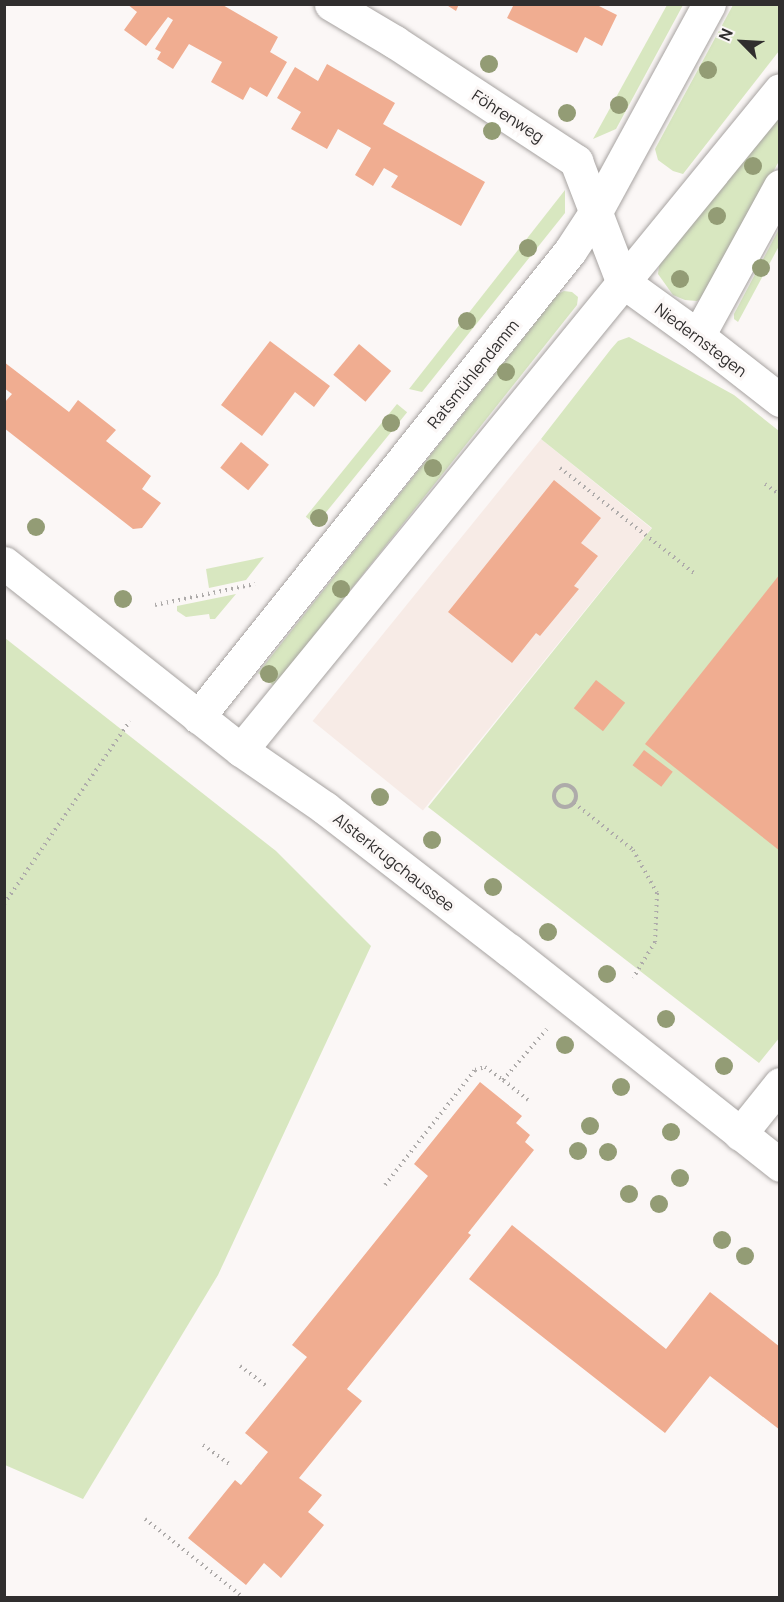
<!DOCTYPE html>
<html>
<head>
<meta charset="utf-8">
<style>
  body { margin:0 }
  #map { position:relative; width:784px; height:1602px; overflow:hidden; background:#fbf7f6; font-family:Manrope,sans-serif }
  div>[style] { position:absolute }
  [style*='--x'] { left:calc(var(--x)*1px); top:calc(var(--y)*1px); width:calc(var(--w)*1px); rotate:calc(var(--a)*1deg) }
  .built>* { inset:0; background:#f7ebe6; transform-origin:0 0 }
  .green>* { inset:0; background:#d8e7c0; transform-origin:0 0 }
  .building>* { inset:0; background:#f0ad91; transform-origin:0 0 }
  .path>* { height:4px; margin-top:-2px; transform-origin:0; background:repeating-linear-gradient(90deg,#aeabaa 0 1.5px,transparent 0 6px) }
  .path>.ring { margin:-2px; padding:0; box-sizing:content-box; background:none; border:4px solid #aeabaa; border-radius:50% }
  .roads { filter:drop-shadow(0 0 2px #a7a3a1) drop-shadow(0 0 2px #a7a3a1) }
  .minor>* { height:33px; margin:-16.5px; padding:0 16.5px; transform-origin:16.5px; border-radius:16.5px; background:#fff }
  .secondary>* { height:33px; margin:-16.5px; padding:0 16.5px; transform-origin:16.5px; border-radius:16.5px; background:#fff }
  .trees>* { width:18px; height:18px; margin:-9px; border-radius:50%; background:#939c75 }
  span { translate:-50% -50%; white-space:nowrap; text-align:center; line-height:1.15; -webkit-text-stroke:6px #fbf7f6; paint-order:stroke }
  .street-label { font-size:16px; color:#302e2e }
  .frame { position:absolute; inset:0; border:6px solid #302e2e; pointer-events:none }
  .north { position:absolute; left:712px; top:12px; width:60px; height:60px; -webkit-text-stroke:4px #fbf7f6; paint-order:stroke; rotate:294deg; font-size:16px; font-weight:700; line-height:24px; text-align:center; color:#302e2e }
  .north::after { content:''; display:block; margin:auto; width:21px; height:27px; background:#302e2e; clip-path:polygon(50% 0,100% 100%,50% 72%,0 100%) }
</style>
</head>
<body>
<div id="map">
  <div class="built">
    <div style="left:541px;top:439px;width:142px;height:363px;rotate:39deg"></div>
  </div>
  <div class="green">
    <div style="clip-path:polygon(667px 5px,683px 5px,616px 129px,593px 139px)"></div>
    <div style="clip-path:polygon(733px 5px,779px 5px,779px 51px,683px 174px,673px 171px,658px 160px,655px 149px)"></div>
    <div style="clip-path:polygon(779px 110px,779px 161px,706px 295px,697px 301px,685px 300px,673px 295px,658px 274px,660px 260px)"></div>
    <div style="clip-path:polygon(565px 190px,565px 213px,422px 392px,409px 389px)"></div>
    <div style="clip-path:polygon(779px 229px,779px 246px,738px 322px,734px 319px,734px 314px)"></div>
    <div style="clip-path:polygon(564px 291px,572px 292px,578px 297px,577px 305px,274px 686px,258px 673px,558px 294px)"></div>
    <div style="clip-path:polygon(629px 337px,734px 395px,779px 431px,780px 1037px,759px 1063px,428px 807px,652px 528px,541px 439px,611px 349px,618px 341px)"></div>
    <div style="left:397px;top:404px;width:13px;height:145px;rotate:39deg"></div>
    <div style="clip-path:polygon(264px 557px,246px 580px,209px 588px,206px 569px)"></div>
    <div style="clip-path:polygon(236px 594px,215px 619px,210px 619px,209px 614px,186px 617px,177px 611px,177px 606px)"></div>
    <div style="clip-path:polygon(5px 638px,276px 851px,371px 946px,218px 1275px,83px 1499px,5px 1465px)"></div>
  </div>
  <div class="building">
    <div style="clip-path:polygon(127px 4px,221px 4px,278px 37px,270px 52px,287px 62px,267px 97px,250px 87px,243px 100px,211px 82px,222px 62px,189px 44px,173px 69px,157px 59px,161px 52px,155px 49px,173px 20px,168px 17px,146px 46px,124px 30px,137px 12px)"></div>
    <div style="clip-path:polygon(445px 4px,459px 4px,456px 11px)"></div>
    <div style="clip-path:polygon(514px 4px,595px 4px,617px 15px,602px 46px,585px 37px,577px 53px,507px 18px)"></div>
    <div style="clip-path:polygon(327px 64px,395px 103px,383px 124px,485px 182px,461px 226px,391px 187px,398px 176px,384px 168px,373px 186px,355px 175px,371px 148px,338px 129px,327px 149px,291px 129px,301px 112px,277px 98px,295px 67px,318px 81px)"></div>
    <div style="clip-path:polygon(270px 341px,330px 386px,314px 407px,295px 392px,262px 436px,221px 405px)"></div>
    <div style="left:359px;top:344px;width:42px;height:40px;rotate:40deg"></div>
    <div style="clip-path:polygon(4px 362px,69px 412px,78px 400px,116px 430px,106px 441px,151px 476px,142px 489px,161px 503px,142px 528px,133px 529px,4px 428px,4px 403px,12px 394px,4px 388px)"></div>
    <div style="left:241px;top:442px;width:36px;height:33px;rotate:39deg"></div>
    <div style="clip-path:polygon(554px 480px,601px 518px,581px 543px,598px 556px,574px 586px,579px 589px,540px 636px,536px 633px,512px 663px,448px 612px)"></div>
    <div style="clip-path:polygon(780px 574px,780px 851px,645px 744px)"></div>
    <div style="left:596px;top:680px;width:37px;height:36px;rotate:38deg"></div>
    <div style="left:644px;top:750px;width:36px;height:19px;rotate:37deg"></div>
    <div style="clip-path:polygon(480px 1082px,522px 1116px,516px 1123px,530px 1135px,525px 1142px,534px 1150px,468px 1233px,471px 1235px,347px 1389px,362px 1401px,299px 1478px,322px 1495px,308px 1512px,324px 1525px,281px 1578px,264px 1563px,246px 1585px,188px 1538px,235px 1480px,241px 1485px,268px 1452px,245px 1433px,307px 1357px,292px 1345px,428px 1176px,414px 1164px)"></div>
    <div style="clip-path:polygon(512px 1225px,666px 1349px,710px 1292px,780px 1347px,780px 1430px,710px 1376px,665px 1433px,469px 1279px)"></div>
  </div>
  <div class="path">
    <div style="--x:560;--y:468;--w:172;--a:38.1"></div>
    <div style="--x:765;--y:484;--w:19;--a:36"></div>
    <div style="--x:155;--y:605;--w:102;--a:-11.9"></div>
    <div class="ring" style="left:554px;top:785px;width:18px;height:18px"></div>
    <div style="--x:574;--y:803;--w:75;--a:38.5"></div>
    <div style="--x:633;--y:850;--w:49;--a:60.8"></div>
    <div style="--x:657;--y:893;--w:49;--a:92.3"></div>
    <div style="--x:655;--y:942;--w:42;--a:121.4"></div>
    <div style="--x:4;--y:904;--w:222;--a:-55.5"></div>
    <div style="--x:528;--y:1100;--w:32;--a:-141"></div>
    <div style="--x:503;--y:1080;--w:67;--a:-49.2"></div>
    <div style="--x:385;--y:1185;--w:146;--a:-52"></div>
    <div style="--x:475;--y:1070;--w:10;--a:-17"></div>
    <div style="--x:485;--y:1067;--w:22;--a:36"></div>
    <div style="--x:240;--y:1366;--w:35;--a:37"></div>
    <div style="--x:203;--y:1445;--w:34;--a:36"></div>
    <div style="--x:145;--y:1519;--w:127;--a:38.6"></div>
  </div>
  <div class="roads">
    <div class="minor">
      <div style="--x:331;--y:4;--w:74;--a:30.7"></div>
      <div style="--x:395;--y:42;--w:217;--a:33.3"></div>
      <div style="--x:576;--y:161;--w:129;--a:69"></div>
      <div style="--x:622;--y:281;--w:94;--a:35.9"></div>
      <div style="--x:698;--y:336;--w:104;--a:38"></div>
      <div style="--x:698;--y:336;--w:171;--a:-61.3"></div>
      <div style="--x:198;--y:717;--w:596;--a:-51.4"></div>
      <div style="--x:570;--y:251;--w:45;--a:-56.7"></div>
      <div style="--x:595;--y:213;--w:238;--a:-61.4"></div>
      <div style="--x:241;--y:750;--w:852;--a:-50.76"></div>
      <div style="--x:740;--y:1134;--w:64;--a:-51.3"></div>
    </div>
    <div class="secondary">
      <div style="--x:4;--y:563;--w:302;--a:38.3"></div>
      <div style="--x:241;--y:750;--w:102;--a:34.6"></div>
      <div style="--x:325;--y:808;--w:232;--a:37.7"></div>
      <div style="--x:509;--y:950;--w:346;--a:38.4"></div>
    </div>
  </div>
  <div class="trees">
    <div style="left:489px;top:64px"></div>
    <div style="left:708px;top:70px"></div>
    <div style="left:619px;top:105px"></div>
    <div style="left:567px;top:113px"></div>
    <div style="left:492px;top:131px"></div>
    <div style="left:753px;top:166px"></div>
    <div style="left:717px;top:216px"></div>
    <div style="left:528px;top:248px"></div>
    <div style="left:761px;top:268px"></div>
    <div style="left:680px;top:279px"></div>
    <div style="left:467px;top:321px"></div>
    <div style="left:506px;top:372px"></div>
    <div style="left:391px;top:423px"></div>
    <div style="left:433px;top:468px"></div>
    <div style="left:319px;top:518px"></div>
    <div style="left:36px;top:527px"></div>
    <div style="left:341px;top:589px"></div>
    <div style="left:123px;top:599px"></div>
    <div style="left:269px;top:674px"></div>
    <div style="left:380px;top:797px"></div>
    <div style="left:432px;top:840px"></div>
    <div style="left:493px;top:887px"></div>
    <div style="left:548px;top:932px"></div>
    <div style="left:607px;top:974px"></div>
    <div style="left:666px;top:1019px"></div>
    <div style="left:565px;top:1045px"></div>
    <div style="left:724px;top:1066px"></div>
    <div style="left:621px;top:1087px"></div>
    <div style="left:590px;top:1126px"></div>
    <div style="left:671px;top:1132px"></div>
    <div style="left:578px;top:1151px"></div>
    <div style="left:608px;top:1152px"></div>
    <div style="left:680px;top:1178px"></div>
    <div style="left:629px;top:1194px"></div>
    <div style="left:659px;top:1204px"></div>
    <div style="left:722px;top:1240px"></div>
    <div style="left:745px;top:1256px"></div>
  </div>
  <div class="street-label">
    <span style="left:508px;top:116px;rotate:33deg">Föhrenweg</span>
    <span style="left:701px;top:340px;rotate:37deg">Niedernstegen</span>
    <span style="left:473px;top:374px;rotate:-51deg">Ratsmühlendamm</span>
    <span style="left:394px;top:862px;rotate:38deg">Alsterkrugchaussee</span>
  </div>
  <div class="frame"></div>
  <div class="north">N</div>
</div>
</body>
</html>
